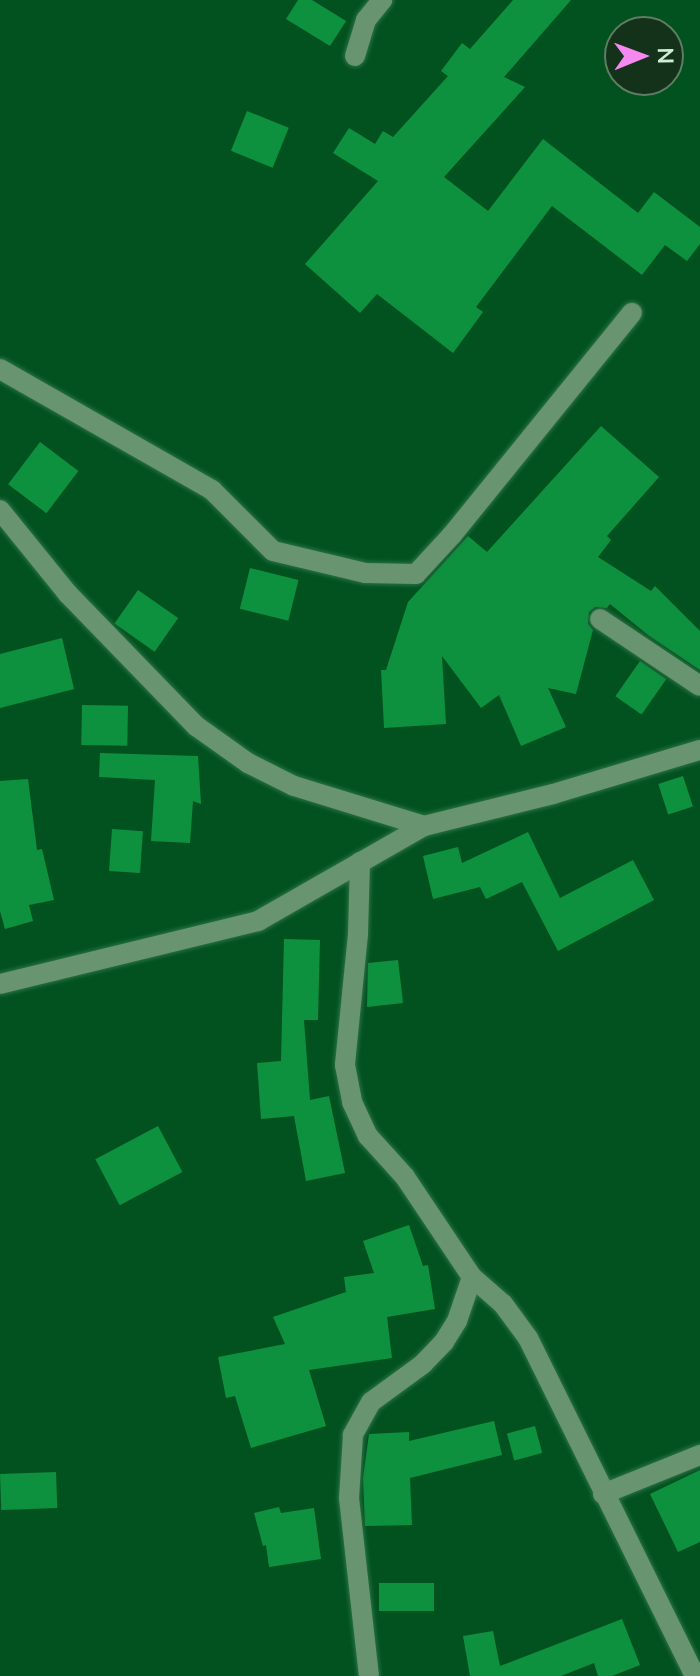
<!DOCTYPE html>
<html>
<head>
<meta charset="utf-8">
<style>
  body { margin:0 }
  #map { position:relative; width:700px; height:1676px; overflow:hidden; background:#025220; font-family:Mulish,sans-serif }
  div>[style] { position:absolute }
  [style*='--x'] { left:calc(var(--x)*1px); top:calc(var(--y)*1px); width:calc(var(--w)*1px); rotate:calc(var(--a)*1deg) }
  .building>* { inset:0; background:#0e913f; transform-origin:0 0 }
  .roads { filter:drop-shadow(0 0 2px #2b7244) drop-shadow(0 0 2px #2b7244) }
  .minor>* { height:20px; margin:-10px; padding:0 10px; transform-origin:10px; border-radius:10px; background:#699470 }
  span { translate:-50% -50%; white-space:nowrap; text-align:center; line-height:1.15; -webkit-text-stroke:6px #14311a; paint-order:stroke }
  .north { position:absolute; left:604px; top:16px; width:80px; height:80px; box-sizing:border-box; background:#14311a; border:2px solid #5e7d64; border-radius:50%; rotate:89deg; font-size:22px; font-weight:700; line-height:32px; text-align:center; color:#cef0d2 }
  .north::after { content:''; display:block; margin:auto; width:28px; height:36px; background:#f589ef; clip-path:polygon(50% 0,100% 100%,50% 72%,0 100%) }
</style>
</head>
<body>
<div id="map">
  <div class="building">
    <div style="clip-path:polygon(298px 0,312px 0,346px 21px,330px 46px,286px 19px)"></div>
    <div style="clip-path:polygon(513px 0,571px 0,504px 77px,525px 87px,444px 177px,488px 211px,543px 139px,638px 213px,654px 192px,700px 227px,700px 244px,687px 261px,665px 245px,642px 275px,552px 206px,476px 307px,483px 312px,453px 353px,377px 294px,360px 313px,305px 264px,378px 181px,333px 153px,349px 128px,375px 144px,383px 131px,393px 137px,448px 76px,441px 71px,462px 43px,470px 49px)"></div>
    <div style="left:247px;top:111px;width:45px;height:43px;rotate:22deg"></div>
    <div style="clip-path:polygon(601px 426px,659px 477px,607px 536px,611px 540px,598px 557px,651px 591px,655px 586px,700px 631px,700px 670px,648px 635px,610px 604px,607px 608px,595px 607px,589px 612px,588px 624px,593px 630px,576px 694px,548px 688px,566px 727px,521px 746px,499px 695px,481px 708px,442px 656px,446px 724px,384px 728px,381px 670px,386px 670px,408px 602px,468px 536px,487px 552px)"></div>
    <div style="left:40px;top:442px;width:48px;height:53px;rotate:37deg"></div>
    <div style="left:250px;top:568px;width:50px;height:42px;rotate:14deg"></div>
    <div style="left:138px;top:590px;width:49px;height:41px;rotate:35deg"></div>
    <div style="clip-path:polygon(62px 638px,74px 689px,0 708px,0 654px)"></div>
    <div style="left:640px;top:661px;width:32px;height:43px;rotate:35deg"></div>
    <div style="left:82px;top:705px;width:46px;height:40px;rotate:1deg"></div>
    <div style="clip-path:polygon(100px 753px,198px 756px,201px 804px,193px 801px,190px 843px,151px 841px,155px 780px,99px 777px)"></div>
    <div style="left:683px;top:776px;width:32px;height:26px;rotate:72deg"></div>
    <div style="clip-path:polygon(28px 779px,37px 850px,42px 849px,54px 900px,29px 905px,33px 921px,5px 929px,0 911px,0 781px)"></div>
    <div style="left:112px;top:829px;width:31px;height:42px;rotate:4deg"></div>
    <div style="clip-path:polygon(528px 832px,560px 898px,633px 860px,654px 900px,558px 951px,522px 882px,486px 899px,480px 887px,433px 899px,423px 856px,458px 847px,462px 863px)"></div>
    <div style="clip-path:polygon(284px 939px,320px 940px,318px 1020px,304px 1020px,310px 1100px,329px 1096px,345px 1173px,306px 1181px,294px 1116px,261px 1119px,257px 1063px,281px 1061px)"></div>
    <div style="clip-path:polygon(398px 960px,403px 1003px,367px 1007px,368px 963px)"></div>
    <div style="left:158px;top:1126px;width:52px;height:71px;rotate:62deg"></div>
    <div style="clip-path:polygon(409px 1225px,423px 1266px,428px 1265px,435px 1309px,387px 1317px,392px 1358px,309px 1370px,326px 1426px,251px 1448px,235px 1396px,226px 1398px,218px 1357px,285px 1344px,273px 1317px,346px 1292px,344px 1277px,374px 1273px,363px 1241px)"></div>
    <div style="clip-path:polygon(494px 1421px,502px 1455px,410px 1478px,412px 1525px,365px 1526px,363px 1478px,369px 1434px,409px 1432px,409px 1441px)"></div>
    <div style="left:535px;top:1426px;width:28px;height:29px;rotate:75deg"></div>
    <div style="clip-path:polygon(700px 1470px,700px 1542px,678px 1552px,650px 1494px)"></div>
    <div style="left:56px;top:1472px;width:36px;height:56px;rotate:88deg"></div>
    <div style="clip-path:polygon(279px 1507px,281px 1513px,314px 1508px,321px 1559px,269px 1567px,266px 1545px,263px 1546px,254px 1513px)"></div>
    <div style="left:379px;top:1583px;width:55px;height:28px"></div>
    <div style="clip-path:polygon(622px 1619px,640px 1665px,612px 1676px,598px 1676px,594px 1663px,561px 1676px,470px 1676px,463px 1636px,493px 1631px,500px 1666px)"></div>
  </div>
  <div class="roads">
    <div class="minor">
      <div style="--x:355;--y:56;--w:38;--a:-73"></div>
      <div style="--x:366;--y:20;--w:26;--a:-51"></div>
      <div style="--x:0;--y:369;--w:244;--a:29.7"></div>
      <div style="--x:212;--y:490;--w:86;--a:45"></div>
      <div style="--x:273;--y:551;--w:95;--a:13.4"></div>
      <div style="--x:365;--y:573;--w:51;--a:1.1"></div>
      <div style="--x:416;--y:574;--w:53;--a:-47.3"></div>
      <div style="--x:452;--y:535;--w:286;--a:-51"></div>
      <div style="--x:0;--y:510;--w:108;--a:51"></div>
      <div style="--x:68;--y:594;--w:184;--a:45.9"></div>
      <div style="--x:196;--y:726;--w:64;--a:35.4"></div>
      <div style="--x:248;--y:763;--w:51;--a:26.6"></div>
      <div style="--x:294;--y:786;--w:136;--a:17.1"></div>
      <div style="--x:600;--y:619;--w:120;--a:33.8"></div>
      <div style="--x:360;--y:862;--w:72;--a:91.6"></div>
      <div style="--x:358;--y:934;--w:132;--a:95.7"></div>
      <div style="--x:345;--y:1065;--w:38;--a:79"></div>
      <div style="--x:352;--y:1102;--w:38;--a:65"></div>
      <div style="--x:368;--y:1136;--w:55;--a:47.9"></div>
      <div style="--x:405;--y:1177;--w:120;--a:56.2"></div>
      <div style="--x:472;--y:1277;--w:46;--a:108.8"></div>
      <div style="--x:457;--y:1321;--w:25;--a:122"></div>
      <div style="--x:444;--y:1342;--w:30;--a:134"></div>
      <div style="--x:423;--y:1364;--w:64;--a:143.8"></div>
      <div style="--x:371;--y:1402;--w:38;--a:119"></div>
      <div style="--x:353;--y:1435;--w:63;--a:93.6"></div>
      <div style="--x:349;--y:1498;--w:179;--a:83.6"></div>
      <div style="--x:0;--y:984;--w:266;--a:-13.7"></div>
      <div style="--x:258;--y:921;--w:191;--a:-29.8"></div>
      <div style="--x:424;--y:826;--w:133;--a:-13.9"></div>
      <div style="--x:553;--y:794;--w:153;--a:-16.7"></div>
      <div style="--x:472;--y:1277;--w:41;--a:41.1"></div>
      <div style="--x:503;--y:1304;--w:42;--a:53.7"></div>
      <div style="--x:528;--y:1338;--w:377;--a:63.7"></div>
      <div style="--x:603;--y:1494;--w:105;--a:-21.9"></div>
    </div>
  </div>
  <div class="north">N</div>
</div>
</body>
</html>
